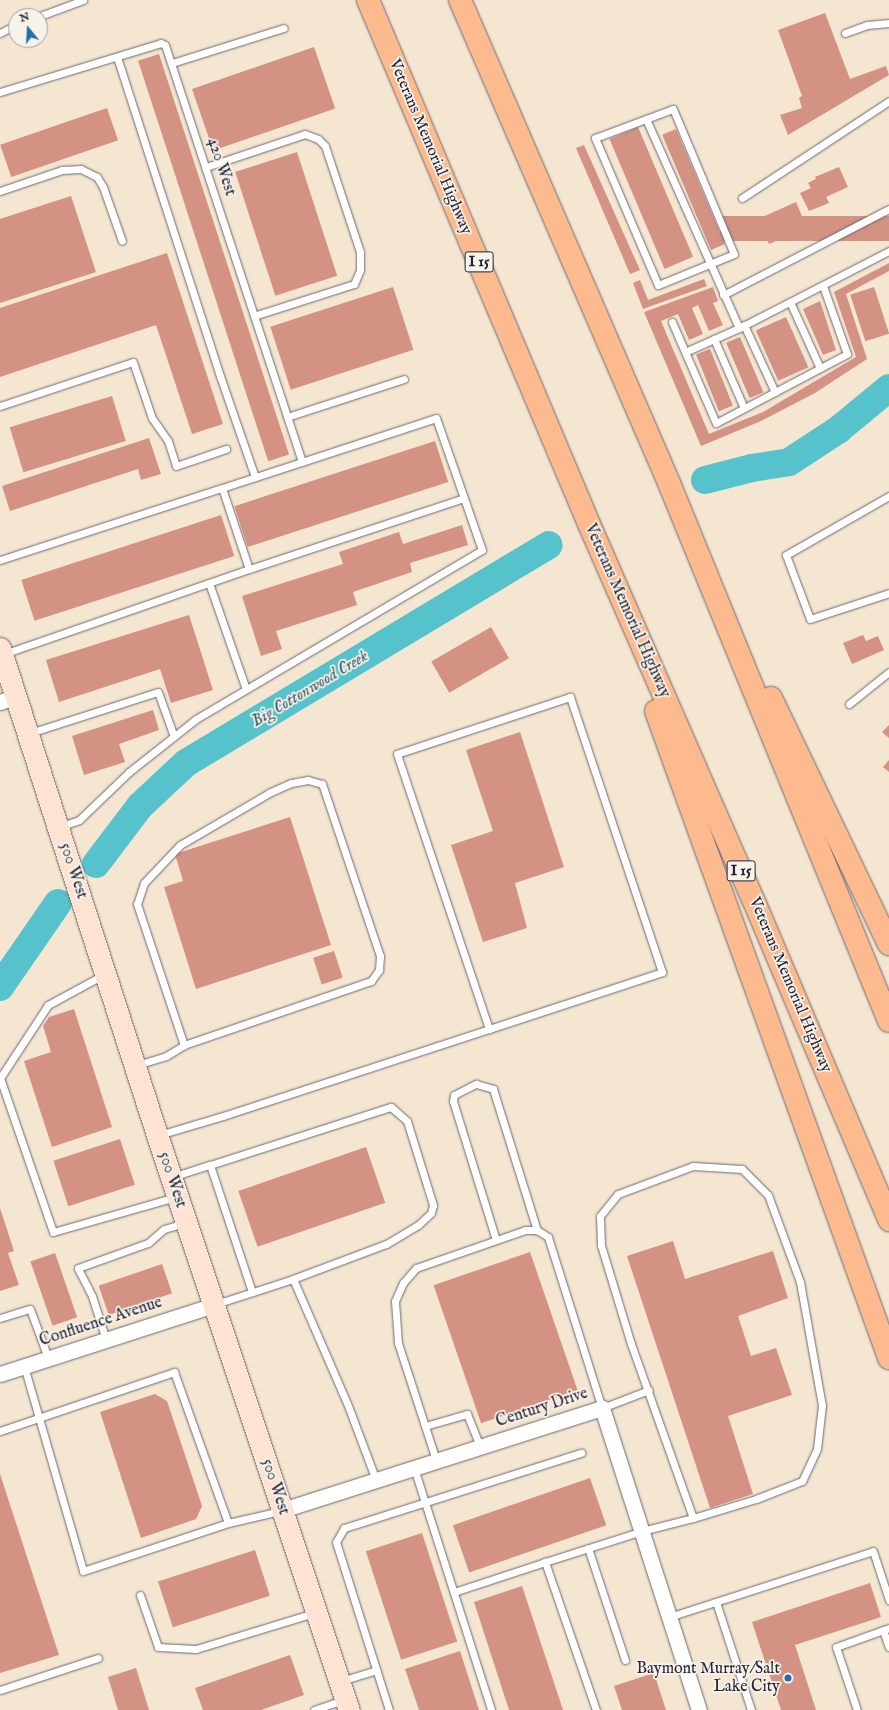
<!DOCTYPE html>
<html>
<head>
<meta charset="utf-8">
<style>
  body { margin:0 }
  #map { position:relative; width:889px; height:1710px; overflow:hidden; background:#f4e6d0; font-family:"IM FELL English",serif }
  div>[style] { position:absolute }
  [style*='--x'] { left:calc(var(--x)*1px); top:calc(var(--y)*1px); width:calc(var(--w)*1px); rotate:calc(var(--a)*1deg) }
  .river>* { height:28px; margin:-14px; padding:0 14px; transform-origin:14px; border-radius:14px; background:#55c2cc }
  .building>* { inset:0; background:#d39283; transform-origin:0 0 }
  .roads { filter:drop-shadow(0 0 1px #6c676f) drop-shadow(0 0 1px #6c676f) }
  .service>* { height:7px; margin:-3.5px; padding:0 3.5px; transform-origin:3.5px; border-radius:3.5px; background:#fff }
  .minor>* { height:15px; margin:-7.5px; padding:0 7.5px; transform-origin:7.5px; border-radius:7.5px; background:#fff }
  .secondary>* { height:21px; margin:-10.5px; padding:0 10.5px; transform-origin:10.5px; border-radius:10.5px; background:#fee3d2 }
  .motorway>* { height:22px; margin:-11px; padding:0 11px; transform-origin:11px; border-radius:11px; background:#fcba8e }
  .dots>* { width:11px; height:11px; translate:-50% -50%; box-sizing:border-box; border:2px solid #f7f3e8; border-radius:50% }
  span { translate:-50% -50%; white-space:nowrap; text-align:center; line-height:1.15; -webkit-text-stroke:3.5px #f7f3e8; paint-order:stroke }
  .shield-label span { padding:1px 3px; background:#f7f3e8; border:1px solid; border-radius:3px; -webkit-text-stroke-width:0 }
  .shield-label { font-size:15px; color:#22223b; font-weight:700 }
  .street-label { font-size:16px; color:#22223b }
  .poi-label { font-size:16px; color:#22223b }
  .right { translate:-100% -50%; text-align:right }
  .water-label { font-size:17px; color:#345a6e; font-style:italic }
  .north { position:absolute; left:8px; top:8px; width:40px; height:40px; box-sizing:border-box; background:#f7f3e8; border:1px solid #a29fa3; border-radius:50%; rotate:342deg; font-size:11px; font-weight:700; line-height:16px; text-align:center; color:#22223b }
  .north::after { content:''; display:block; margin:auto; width:14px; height:18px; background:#1f6fb2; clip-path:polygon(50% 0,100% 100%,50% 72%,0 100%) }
</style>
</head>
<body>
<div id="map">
  <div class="river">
    <div style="--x:705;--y:480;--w:49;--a:-14.3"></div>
    <div style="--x:752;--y:468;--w:37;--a:-9"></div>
    <div style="--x:789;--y:462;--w:59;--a:-33.1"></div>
    <div style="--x:838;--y:430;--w:66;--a:-39.5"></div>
    <div style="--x:96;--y:864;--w:73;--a:-52.8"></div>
    <div style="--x:140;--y:806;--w:63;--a:-43.1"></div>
    <div style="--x:186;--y:763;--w:423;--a:-31"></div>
    <div style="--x:0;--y:987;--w:102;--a:-55.4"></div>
  </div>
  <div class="building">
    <div style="clip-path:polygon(825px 13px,850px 79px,886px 66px,889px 75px,788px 135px,780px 115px,802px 108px,799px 98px,802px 96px,778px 30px)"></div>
    <div style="left:314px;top:47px;width:65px;height:129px;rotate:71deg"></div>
    <div style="left:159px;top:54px;width:421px;height:22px;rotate:72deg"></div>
    <div style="left:107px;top:108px;width:34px;height:113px;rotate:71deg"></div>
    <div style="left:638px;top:127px;width:141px;height:31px;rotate:67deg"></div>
    <div style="left:676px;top:129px;width:125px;height:15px;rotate:67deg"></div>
    <div style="clip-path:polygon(584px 145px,640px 270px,630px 274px,576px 148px)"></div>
    <div style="left:297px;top:152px;width:130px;height:65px;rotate:72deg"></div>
    <div style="clip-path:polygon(839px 167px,848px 187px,826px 197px,829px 203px,809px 211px,800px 193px,811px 188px,808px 183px,816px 179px,815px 177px)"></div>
    <div style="clip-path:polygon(71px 196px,96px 272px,0 303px,0 219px)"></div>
    <div style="clip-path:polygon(796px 202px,804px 221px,780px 232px,783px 238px,769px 244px,758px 219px)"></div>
    <div style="left:889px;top:216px;width:25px;height:169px;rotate:90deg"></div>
    <div style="clip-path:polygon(167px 253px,223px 424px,192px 434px,156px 325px,0 377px,0 308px)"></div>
    <div style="clip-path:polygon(889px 263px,889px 271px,846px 294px,867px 359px,815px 393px,761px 421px,701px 446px,644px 312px,713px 287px,718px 301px,713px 303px,723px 325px,709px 331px,698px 305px,692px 308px,703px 334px,689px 340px,678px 314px,661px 321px,709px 434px,763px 412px,856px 357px,834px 292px)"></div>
    <div style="clip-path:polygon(704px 279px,707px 286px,643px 309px,633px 283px,640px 280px,648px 300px)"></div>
    <div style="left:393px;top:287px;width:66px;height:129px;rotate:72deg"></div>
    <div style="left:874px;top:287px;width:49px;height:25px;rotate:72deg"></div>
    <div style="clip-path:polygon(820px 301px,836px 350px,823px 355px,803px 309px)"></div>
    <div style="left:786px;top:317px;width:55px;height:33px;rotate:66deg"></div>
    <div style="left:740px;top:337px;width:60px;height:15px;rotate:67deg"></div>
    <div style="left:710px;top:349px;width:61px;height:15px;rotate:68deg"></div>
    <div style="left:112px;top:396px;width:47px;height:107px;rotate:73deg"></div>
    <div style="clip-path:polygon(149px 438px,161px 474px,141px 480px,138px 469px,10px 511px,2px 486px)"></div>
    <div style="left:435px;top:441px;width:43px;height:211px;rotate:72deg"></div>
    <div style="left:221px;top:515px;width:43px;height:210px;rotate:72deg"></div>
    <div style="clip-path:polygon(462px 525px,468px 545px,410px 563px,412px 572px,353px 592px,357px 605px,276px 631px,282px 649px,261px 656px,242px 596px,343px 564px,339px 552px,399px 532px,403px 544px)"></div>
    <div style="clip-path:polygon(189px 615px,213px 690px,171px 703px,160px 669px,59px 702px,46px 660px)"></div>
    <div style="left:491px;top:627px;width:36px;height:69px;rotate:60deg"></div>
    <div style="clip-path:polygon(863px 635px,866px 641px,878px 636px,884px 650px,852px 664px,843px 643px)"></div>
    <div style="clip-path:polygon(153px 710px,159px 730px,119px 744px,125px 762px,84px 775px,72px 736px)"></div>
    <div style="clip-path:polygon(889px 725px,889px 738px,882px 732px)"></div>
    <div style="clip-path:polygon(520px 732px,564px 867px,515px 883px,527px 928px,483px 942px,451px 845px,493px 831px,466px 750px)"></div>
    <div style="clip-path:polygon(889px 760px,889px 772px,883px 767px)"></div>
    <div style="clip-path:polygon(290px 817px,331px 945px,196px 989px,164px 887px,183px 881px,175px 854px)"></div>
    <div style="left:334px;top:951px;width:28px;height:22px;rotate:72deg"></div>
    <div style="clip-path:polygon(74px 1009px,112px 1127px,52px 1147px,24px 1061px,51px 1052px,43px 1026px,49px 1017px)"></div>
    <div style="left:120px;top:1139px;width:48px;height:70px;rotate:72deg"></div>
    <div style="left:366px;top:1147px;width:59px;height:135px;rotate:71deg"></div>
    <div style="clip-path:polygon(0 1208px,14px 1251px,8px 1253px,19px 1285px,0 1291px)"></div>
    <div style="clip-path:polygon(673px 1241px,685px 1279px,773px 1251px,788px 1298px,738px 1316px,751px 1356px,776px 1348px,792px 1395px,728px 1416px,753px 1494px,710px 1508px,627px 1256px)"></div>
    <div style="left:530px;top:1252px;width:146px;height:102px;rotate:71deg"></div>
    <div style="left:55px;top:1253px;width:68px;height:26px;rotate:71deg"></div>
    <div style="left:162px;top:1264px;width:31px;height:67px;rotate:71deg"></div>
    <div style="clip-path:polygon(155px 1394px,167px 1401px,202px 1506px,196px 1519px,141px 1538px,100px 1412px)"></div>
    <div style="clip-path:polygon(0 1474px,59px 1655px,0 1673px)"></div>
    <div style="left:590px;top:1478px;width:50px;height:145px;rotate:71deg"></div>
    <div style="left:422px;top:1533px;width:114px;height:59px;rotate:72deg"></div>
    <div style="left:255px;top:1550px;width:48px;height:102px;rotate:72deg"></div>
    <div style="clip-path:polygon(870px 1583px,881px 1617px,795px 1645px,816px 1710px,781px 1710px,752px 1622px)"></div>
    <div style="clip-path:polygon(522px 1586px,563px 1710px,509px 1710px,474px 1602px)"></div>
    <div style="clip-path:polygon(460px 1651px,479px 1710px,419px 1710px,405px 1669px)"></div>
    <div style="clip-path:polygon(290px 1655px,304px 1695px,261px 1710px,203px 1710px,195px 1688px)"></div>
    <div style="clip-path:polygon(136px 1668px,149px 1710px,118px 1710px,108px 1677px)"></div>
    <div style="clip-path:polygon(654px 1673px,666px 1710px,622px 1710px,614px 1686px)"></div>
  </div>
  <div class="roads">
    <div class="service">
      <div style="--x:40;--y:16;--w:46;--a:-20.4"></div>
      <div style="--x:0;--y:33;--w:18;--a:-27"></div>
      <div style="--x:845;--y:33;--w:23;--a:-20"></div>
      <div style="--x:867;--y:25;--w:22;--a:-5"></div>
      <div style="--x:117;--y:57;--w:335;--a:72.1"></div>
      <div style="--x:220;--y:376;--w:107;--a:70.9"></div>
      <div style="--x:172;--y:63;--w:117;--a:-17.4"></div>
      <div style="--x:0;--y:92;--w:168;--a:-16.9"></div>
      <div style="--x:161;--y:43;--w:4;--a:27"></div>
      <div style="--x:165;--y:45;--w:439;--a:71.8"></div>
      <div style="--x:673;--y:109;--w:157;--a:67.2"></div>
      <div style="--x:734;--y:254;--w:82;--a:157.8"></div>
      <div style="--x:658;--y:285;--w:160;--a:-113.2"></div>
      <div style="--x:595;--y:138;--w:83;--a:-20.4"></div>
      <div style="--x:646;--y:119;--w:229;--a:66"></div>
      <div style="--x:739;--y:328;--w:169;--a:-27.2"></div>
      <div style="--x:206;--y:167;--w:104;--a:-18.4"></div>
      <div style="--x:305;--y:134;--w:14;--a:21"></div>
      <div style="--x:318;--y:139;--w:10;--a:45"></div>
      <div style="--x:325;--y:146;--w:112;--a:71.7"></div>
      <div style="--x:360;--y:252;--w:18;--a:90"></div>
      <div style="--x:360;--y:270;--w:15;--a:113"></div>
      <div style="--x:354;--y:284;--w:105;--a:162.3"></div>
      <div style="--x:0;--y:191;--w:65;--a:-18.7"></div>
      <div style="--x:62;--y:170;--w:19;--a:-3"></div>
      <div style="--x:81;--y:169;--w:18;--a:27"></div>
      <div style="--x:97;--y:177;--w:12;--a:59"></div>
      <div style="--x:103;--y:187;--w:57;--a:70.6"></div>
      <div style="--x:742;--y:198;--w:176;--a:-33.4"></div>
      <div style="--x:723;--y:295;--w:187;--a:-27.4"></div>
      <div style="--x:790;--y:302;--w:72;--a:65.6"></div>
      <div style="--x:672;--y:322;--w:110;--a:66.5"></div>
      <div style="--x:716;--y:423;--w:148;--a:-27.8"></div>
      <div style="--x:847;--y:354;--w:72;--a:-109.4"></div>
      <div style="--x:744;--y:325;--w:74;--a:65.2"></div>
      <div style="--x:714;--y:339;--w:75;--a:66.5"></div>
      <div style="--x:685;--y:352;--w:59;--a:-24"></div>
      <div style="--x:0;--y:406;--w:140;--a:-18.3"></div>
      <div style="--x:133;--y:362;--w:59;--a:71.3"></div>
      <div style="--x:152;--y:418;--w:28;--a:55"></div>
      <div style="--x:168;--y:441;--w:26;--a:72"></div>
      <div style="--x:176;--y:466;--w:53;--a:-18.8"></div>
      <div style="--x:287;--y:417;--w:123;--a:-18"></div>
      <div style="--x:222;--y:488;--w:225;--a:-18.1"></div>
      <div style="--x:436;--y:418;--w:85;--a:70.7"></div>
      <div style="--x:464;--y:498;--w:226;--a:161.7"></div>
      <div style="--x:889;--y:496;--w:119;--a:150.2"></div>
      <div style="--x:786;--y:555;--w:68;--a:69.4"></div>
      <div style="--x:810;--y:619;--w:83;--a:-18.2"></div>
      <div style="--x:0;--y:560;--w:233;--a:-18"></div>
      <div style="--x:222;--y:488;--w:85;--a:71.6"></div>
      <div style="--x:249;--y:569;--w:259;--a:160.9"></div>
      <div style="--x:209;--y:583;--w:112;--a:70.8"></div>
      <div style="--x:849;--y:704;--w:51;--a:-38.7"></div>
      <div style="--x:30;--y:733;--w:134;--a:-17.8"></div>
      <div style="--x:158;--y:692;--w:45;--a:70.3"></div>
      <div style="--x:59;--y:827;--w:21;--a:-19"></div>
      <div style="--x:79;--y:820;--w:69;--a:-43.8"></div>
      <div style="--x:129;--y:772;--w:85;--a:-38.3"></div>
      <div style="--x:196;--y:719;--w:332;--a:-30.6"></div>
      <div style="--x:482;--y:550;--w:55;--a:-109.1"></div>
      <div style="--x:103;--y:975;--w:63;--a:151.4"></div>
      <div style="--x:48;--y:1005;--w:87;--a:123.3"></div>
      <div style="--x:0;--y:1078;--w:163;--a:71"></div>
      <div style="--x:53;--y:1232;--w:128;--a:-15.9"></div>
      <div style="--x:137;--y:1065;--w:30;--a:-17"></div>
      <div style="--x:166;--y:1056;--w:21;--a:-31"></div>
      <div style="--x:184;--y:1045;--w:198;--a:-18.9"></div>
      <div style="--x:371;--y:981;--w:14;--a:-54"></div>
      <div style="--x:379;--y:970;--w:14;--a:-86"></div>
      <div style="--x:380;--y:956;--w:182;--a:-108.6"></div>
      <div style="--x:322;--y:784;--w:15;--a:-164"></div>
      <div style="--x:308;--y:780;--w:17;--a:170"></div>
      <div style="--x:291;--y:783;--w:24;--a:156"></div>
      <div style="--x:269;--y:793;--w:103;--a:149.7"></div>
      <div style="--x:180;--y:845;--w:52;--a:133.5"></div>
      <div style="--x:144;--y:883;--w:22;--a:108"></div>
      <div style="--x:137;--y:904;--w:149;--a:71.6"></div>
      <div style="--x:159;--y:1135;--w:67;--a:-16.5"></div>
      <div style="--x:223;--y:1116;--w:280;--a:-18.1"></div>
      <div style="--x:489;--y:1029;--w:182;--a:-18.2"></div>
      <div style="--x:662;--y:972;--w:290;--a:-108.5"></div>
      <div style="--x:570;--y:697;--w:182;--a:161.8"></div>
      <div style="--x:397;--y:754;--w:290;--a:71.5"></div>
      <div style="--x:210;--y:1165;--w:190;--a:-17.8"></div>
      <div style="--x:391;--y:1107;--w:21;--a:41"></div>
      <div style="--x:407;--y:1121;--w:88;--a:72.8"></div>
      <div style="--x:433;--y:1205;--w:8;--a:104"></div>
      <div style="--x:431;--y:1213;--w:18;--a:137"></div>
      <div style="--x:418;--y:1225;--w:37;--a:149"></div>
      <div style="--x:386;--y:1244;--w:99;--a:159.4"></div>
      <div style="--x:172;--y:1177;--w:40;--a:-18"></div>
      <div style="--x:210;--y:1165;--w:134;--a:71.7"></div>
      <div style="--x:496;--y:1240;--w:145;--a:-107.2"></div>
      <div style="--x:453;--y:1101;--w:6;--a:-81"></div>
      <div style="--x:454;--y:1095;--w:25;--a:-27"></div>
      <div style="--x:476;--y:1084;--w:18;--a:16"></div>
      <div style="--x:493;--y:1089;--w:148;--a:72.7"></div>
      <div style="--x:216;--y:1304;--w:81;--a:-18"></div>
      <div style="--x:293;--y:1279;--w:135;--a:66.5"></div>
      <div style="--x:347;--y:1403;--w:82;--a:69.4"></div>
      <div style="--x:0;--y:1318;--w:31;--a:-17"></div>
      <div style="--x:30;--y:1309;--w:52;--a:69.8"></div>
      <div style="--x:106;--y:1340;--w:46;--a:-107.7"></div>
      <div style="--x:92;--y:1296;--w:31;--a:-117"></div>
      <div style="--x:78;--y:1268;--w:74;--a:-19.7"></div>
      <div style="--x:148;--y:1243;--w:21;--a:-41"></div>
      <div style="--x:164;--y:1229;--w:22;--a:-16"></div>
      <div style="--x:24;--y:1366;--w:213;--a:73.9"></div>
      <div style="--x:83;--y:1571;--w:153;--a:-18.3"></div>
      <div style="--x:425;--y:1426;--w:44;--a:-15.9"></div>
      <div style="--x:467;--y:1414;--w:35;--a:68"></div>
      <div style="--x:0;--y:1431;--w:184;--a:-18.7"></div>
      <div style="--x:174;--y:1372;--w:160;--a:70.3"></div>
      <div style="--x:228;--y:1523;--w:53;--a:-13"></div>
      <div style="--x:436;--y:1460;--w:123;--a:-108"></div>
      <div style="--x:398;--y:1343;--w:42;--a:-94.1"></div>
      <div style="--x:395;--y:1301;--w:20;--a:-66"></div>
      <div style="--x:403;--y:1283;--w:20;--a:-49"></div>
      <div style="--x:416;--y:1268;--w:115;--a:-19.2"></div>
      <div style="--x:525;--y:1230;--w:12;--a:0"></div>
      <div style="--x:537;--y:1230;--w:13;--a:32"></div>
      <div style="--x:548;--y:1237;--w:179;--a:72.5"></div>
      <div style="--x:602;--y:1408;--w:50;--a:-21"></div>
      <div style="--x:414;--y:1468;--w:254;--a:72.3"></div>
      <div style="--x:588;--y:1548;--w:118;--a:71.7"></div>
      <div style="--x:454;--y:1592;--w:96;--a:-18.2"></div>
      <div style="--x:140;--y:1595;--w:55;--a:70.9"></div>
      <div style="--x:158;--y:1647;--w:38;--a:3"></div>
      <div style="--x:196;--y:1649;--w:123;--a:-17"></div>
      <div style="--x:716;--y:1602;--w:114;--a:72"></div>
      <div style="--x:669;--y:1617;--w:214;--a:-17.9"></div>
      <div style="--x:873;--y:1551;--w:52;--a:71.9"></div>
      <div style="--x:883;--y:1630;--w:18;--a:71"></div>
      <div style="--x:341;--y:1681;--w:37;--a:-17"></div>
      <div style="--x:0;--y:1690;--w:103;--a:-18.1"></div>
      <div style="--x:314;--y:1710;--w:31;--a:-19"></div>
      <div style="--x:389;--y:1710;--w:176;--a:-107.5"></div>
      <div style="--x:336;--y:1542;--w:16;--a:-60"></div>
      <div style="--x:344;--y:1528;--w:249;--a:-17.6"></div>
      <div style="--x:596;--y:1710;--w:157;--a:-109"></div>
      <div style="--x:545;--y:1562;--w:102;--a:-17.7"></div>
      <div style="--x:642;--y:1531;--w:53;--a:-14.3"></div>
      <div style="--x:693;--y:1518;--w:185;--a:-109.6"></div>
      <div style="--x:631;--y:1344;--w:103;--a:-106.9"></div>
      <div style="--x:601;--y:1245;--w:29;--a:-92"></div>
      <div style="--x:600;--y:1216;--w:28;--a:-51"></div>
      <div style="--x:618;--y:1194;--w:80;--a:-20.5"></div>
      <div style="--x:693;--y:1166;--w:49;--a:3.5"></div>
      <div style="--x:742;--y:1169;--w:37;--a:45"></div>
      <div style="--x:768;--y:1195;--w:93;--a:69.8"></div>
      <div style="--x:800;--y:1282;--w:125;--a:79.9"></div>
      <div style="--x:822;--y:1405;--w:44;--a:96.5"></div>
      <div style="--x:817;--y:1449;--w:35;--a:115"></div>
      <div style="--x:802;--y:1481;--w:49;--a:158.6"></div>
      <div style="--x:756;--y:1499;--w:66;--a:163.2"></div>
      <div style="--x:857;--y:1710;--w:66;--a:-108.4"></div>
      <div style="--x:836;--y:1647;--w:56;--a:-19.7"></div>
    </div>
    <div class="minor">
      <div style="--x:0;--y:702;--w:17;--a:-21"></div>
      <div style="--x:0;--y:1374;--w:225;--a:-17.9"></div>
      <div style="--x:282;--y:1510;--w:336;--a:-17.7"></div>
      <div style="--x:602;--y:1408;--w:317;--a:72.2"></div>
    </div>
    <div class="secondary">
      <div style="--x:0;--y:648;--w:512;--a:72.13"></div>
      <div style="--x:157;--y:1135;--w:606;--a:71.54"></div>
    </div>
    <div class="motorway">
      <div style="--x:368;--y:0;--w:569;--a:67.13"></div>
      <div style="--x:589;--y:524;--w:409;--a:66.4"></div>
      <div style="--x:753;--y:899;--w:349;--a:67"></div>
      <div style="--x:460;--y:0;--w:526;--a:66.6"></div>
      <div style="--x:669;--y:483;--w:581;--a:67.76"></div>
      <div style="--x:771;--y:698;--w:273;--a:64.4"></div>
      <div style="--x:656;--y:711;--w:688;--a:70.19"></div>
    </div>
  </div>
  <div class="dots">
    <div style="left:788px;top:1678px;background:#1f6fb2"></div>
  </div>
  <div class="shield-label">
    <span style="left:479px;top:262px">I 15</span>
    <span style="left:741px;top:871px">I 15</span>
  </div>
  <div class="street-label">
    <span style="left:430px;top:147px;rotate:67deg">Veterans Memorial Highway</span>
    <span style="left:221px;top:167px;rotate:72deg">420 West</span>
    <span style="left:627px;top:611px;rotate:66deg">Veterans Memorial Highway</span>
    <span style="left:73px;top:871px;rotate:72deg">500 West</span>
    <span style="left:790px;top:985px;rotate:67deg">Veterans Memorial Highway</span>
    <span style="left:172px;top:1180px;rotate:72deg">500 West</span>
    <span style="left:101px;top:1322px;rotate:-18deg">Confluence Avenue</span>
    <span style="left:542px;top:1408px;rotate:-18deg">Century Drive</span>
    <span style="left:275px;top:1487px;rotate:72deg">500 West</span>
  </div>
  <div class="poi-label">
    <span class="right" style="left:780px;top:1678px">Baymont Murray/Salt<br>Lake City</span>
  </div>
  <div class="water-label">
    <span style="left:310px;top:689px;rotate:-31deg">Big Cottonwood Creek</span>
  </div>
  <div class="north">N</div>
</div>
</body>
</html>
